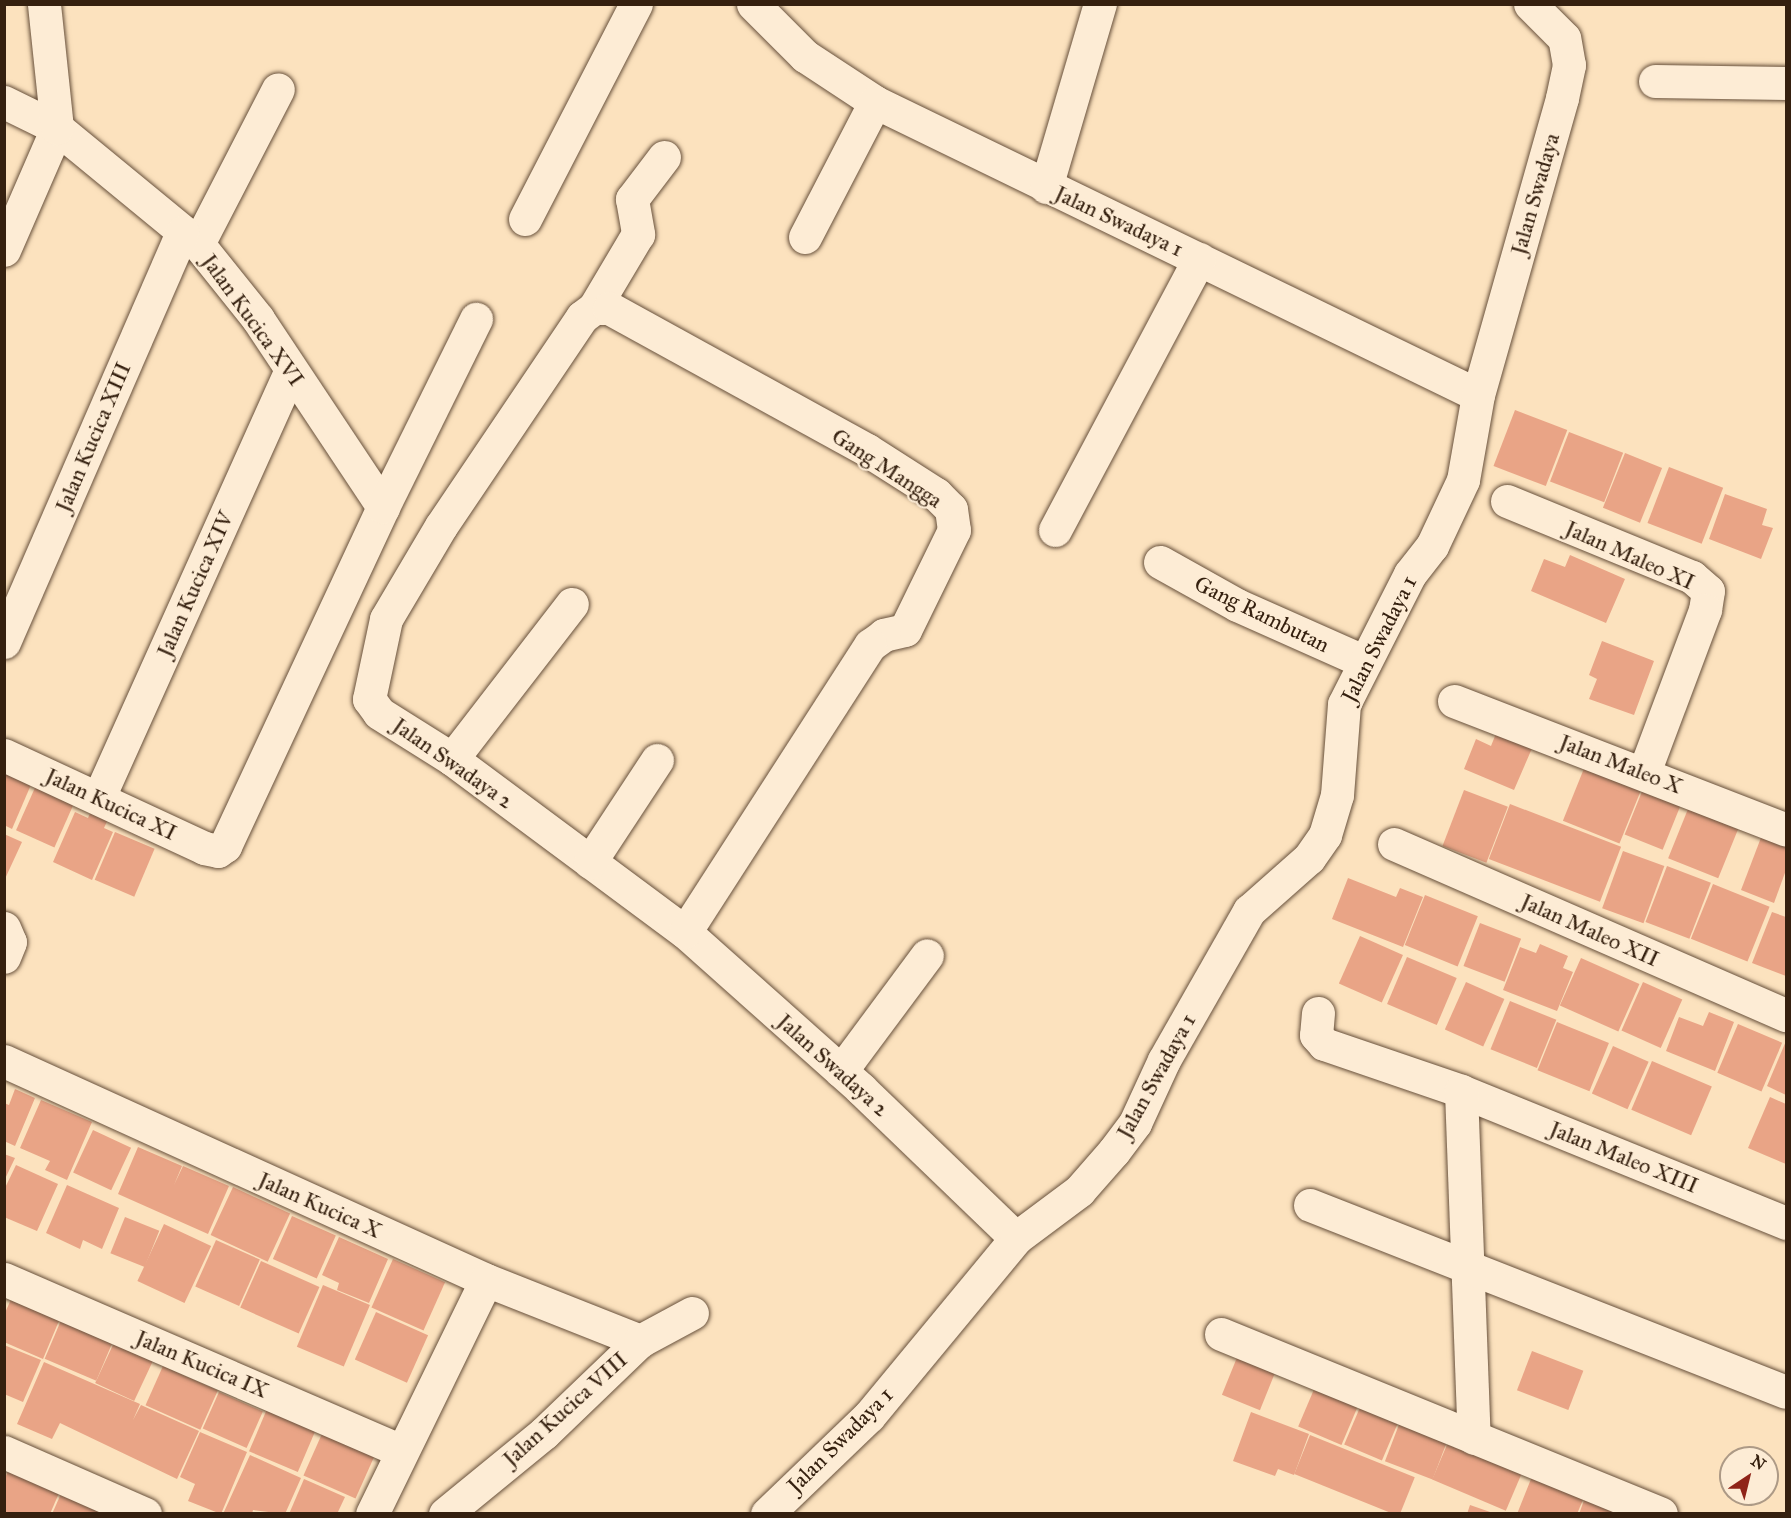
<!DOCTYPE html>
<html>
<head>
<meta charset="utf-8">
<style>
  body { margin:0 }
  #map { position:relative; width:1791px; height:1518px; overflow:hidden; background:#fce2be; font-family:"IM FELL Great Primer",serif }
  div>[style] { position:absolute }
  [style*='--x'] { left:calc(var(--x)*1px); top:calc(var(--y)*1px); width:calc(var(--w)*1px); rotate:calc(var(--a)*1deg) }
  .building>* { inset:0; background:#e9a486; transform-origin:0 0 }
  .roads { filter:drop-shadow(0 0 2px #67503b) drop-shadow(0 0 2px #67503b) }
  .minor>* { height:33px; margin:-16.5px; padding:0 16.5px; transform-origin:16.5px; border-radius:16.5px; background:#fdecd5 }
  span { translate:-50% -50%; white-space:nowrap; text-align:center; line-height:1.15; -webkit-text-stroke:4.5px #fdecd5; paint-order:stroke }
  .street-label { font-size:22px; color:#35200f }
  .frame { position:absolute; inset:0; border:6px solid #35200f; pointer-events:none }
  .north { position:absolute; left:1719px; top:1446px; width:60px; height:60px; box-sizing:border-box; background:#fdecd5; border:2px solid #ad9a86; border-radius:50%; rotate:35deg; font-size:16px; font-weight:700; line-height:24px; text-align:center; color:#35200f }
  .north::after { content:''; display:block; margin:auto; width:21px; height:27px; background:#8f2418; clip-path:polygon(50% 0,100% 100%,50% 72%,0 100%) }
</style>
</head>
<body>
<div id="map">
  <div class="building">
    <div style="left:1515px;top:410px;width:56px;height:60px;rotate:21deg"></div>
    <div style="left:1569px;top:432px;width:58px;height:53px;rotate:21deg"></div>
    <div style="left:1625px;top:453px;width:40px;height:59px;rotate:22deg"></div>
    <div style="left:1669px;top:467px;width:58px;height:60px;rotate:21deg"></div>
    <div style="clip-path:polygon(1725px 494px,1767px 509px,1762px 525px,1773px 528px,1761px 559px,1709px 539px)"></div>
    <div style="clip-path:polygon(1570px 555px,1625px 579px,1606px 623px,1531px 591px,1544px 559px,1565px 567px)"></div>
    <div style="clip-path:polygon(1602px 641px,1654px 661px,1634px 715px,1589px 699px,1597px 679px,1589px 675px)"></div>
    <div style="clip-path:polygon(1497px 731px,1533px 746px,1514px 790px,1464px 769px,1476px 739px,1491px 746px)"></div>
    <div style="left:1585px;top:766px;width:61px;height:59px;rotate:22deg"></div>
    <div style="clip-path:polygon(4px 767px,33px 780px,12px 829px,4px 825px)"></div>
    <div style="left:38px;top:781px;width:42px;height:54px;rotate:24deg"></div>
    <div style="left:1643px;top:789px;width:41px;height:49px;rotate:22deg"></div>
    <div style="left:1464px;top:790px;width:47px;height:60px;rotate:21deg"></div>
    <div style="left:1510px;top:804px;width:119px;height:59px;rotate:21deg"></div>
    <div style="clip-path:polygon(92px 809px,109px 817px,104px 828px,113px 832px,92px 880px,53px 862px,75px 812px,88px 818px)"></div>
    <div style="left:1688px;top:809px;width:54px;height:53px;rotate:22deg"></div>
    <div style="left:115px;top:832px;width:43px;height:52px;rotate:23deg"></div>
    <div style="clip-path:polygon(4px 834px,22px 842px,4px 881px)"></div>
    <div style="clip-path:polygon(1762px 835px,1786px 844px,1786px 870px,1774px 903px,1741px 890px)"></div>
    <div style="left:1623px;top:851px;width:44px;height:61px;rotate:20deg"></div>
    <div style="left:1667px;top:866px;width:47px;height:60px;rotate:21deg"></div>
    <div style="clip-path:polygon(1348px 878px,1396px 897px,1400px 888px,1423px 897px,1403px 947px,1332px 919px)"></div>
    <div style="left:1713px;top:884px;width:61px;height:59px;rotate:22deg"></div>
    <div style="left:1425px;top:895px;width:57px;height:54px;rotate:22deg"></div>
    <div style="clip-path:polygon(1772px 912px,1786px 917px,1786px 976px,1752px 963px)"></div>
    <div style="left:1480px;top:923px;width:44px;height:46px;rotate:21deg"></div>
    <div style="left:1360px;top:936px;width:47px;height:52px;rotate:24deg"></div>
    <div style="clip-path:polygon(1540px 944px,1568px 956px,1563px 968px,1573px 972px,1557px 1011px,1503px 990px,1520px 947px,1536px 953px)"></div>
    <div style="left:1407px;top:957px;width:54px;height:51px;rotate:23deg"></div>
    <div style="left:1581px;top:958px;width:64px;height:52px;rotate:24deg"></div>
    <div style="left:1466px;top:982px;width:42px;height:52px;rotate:24deg"></div>
    <div style="left:1643px;top:982px;width:43px;height:53px;rotate:24deg"></div>
    <div style="left:1510px;top:1001px;width:50px;height:52px;rotate:22deg"></div>
    <div style="clip-path:polygon(1709px 1012px,1734px 1022px,1715px 1071px,1666px 1051px,1679px 1017px,1703px 1026px)"></div>
    <div style="left:1557px;top:1022px;width:56px;height:52px;rotate:22deg"></div>
    <div style="left:1738px;top:1024px;width:48px;height:53px;rotate:23deg"></div>
    <div style="clip-path:polygon(1786px 1041px,1786px 1095px,1767px 1086px)"></div>
    <div style="left:1613px;top:1046px;width:39px;height:52px;rotate:24deg"></div>
    <div style="left:1652px;top:1061px;width:65px;height:53px;rotate:23deg"></div>
    <div style="clip-path:polygon(15px 1089px,35px 1098px,15px 1146px,4px 1141px,4px 1103px,9px 1105px)"></div>
    <div style="clip-path:polygon(1770px 1097px,1786px 1104px,1786px 1164px,1748px 1148px)"></div>
    <div style="clip-path:polygon(41px 1100px,92px 1122px,67px 1180px,45px 1170px,50px 1161px,20px 1148px)"></div>
    <div style="left:93px;top:1130px;width:42px;height:47px;rotate:25deg"></div>
    <div style="clip-path:polygon(138px 1147px,182px 1166px,174px 1185px,183px 1166px,229px 1186px,208px 1234px,118px 1194px)"></div>
    <div style="clip-path:polygon(4px 1154px,15px 1158px,4px 1181px)"></div>
    <div style="clip-path:polygon(16px 1165px,58px 1184px,37px 1231px,4px 1217px,4px 1190px)"></div>
    <div style="clip-path:polygon(67px 1185px,119px 1208px,102px 1249px,83px 1240px,80px 1249px,46px 1233px)"></div>
    <div style="left:233px;top:1187px;width:63px;height:53px;rotate:25deg"></div>
    <div style="left:292px;top:1216px;width:48px;height:47px;rotate:24deg"></div>
    <div style="left:125px;top:1217px;width:37px;height:39px;rotate:22deg"></div>
    <div style="left:164px;top:1224px;width:52px;height:63px;rotate:25deg"></div>
    <div style="clip-path:polygon(339px 1237px,388px 1259px,369px 1303px,337px 1290px,339px 1283px,322px 1275px)"></div>
    <div style="left:216px;top:1240px;width:48px;height:51px;rotate:24deg"></div>
    <div style="left:393px;top:1259px;width:57px;height:53px;rotate:24deg"></div>
    <div style="left:261px;top:1261px;width:64px;height:51px;rotate:24deg"></div>
    <div style="left:323px;top:1285px;width:51px;height:67px;rotate:23deg"></div>
    <div style="clip-path:polygon(13px 1295px,61px 1316px,43px 1359px,4px 1342px,4px 1315px)"></div>
    <div style="left:65px;top:1311px;width:56px;height:52px;rotate:23deg"></div>
    <div style="left:376px;top:1312px;width:57px;height:52px;rotate:24deg"></div>
    <div style="left:118px;top:1334px;width:43px;height:54px;rotate:25deg"></div>
    <div style="clip-path:polygon(4px 1345px,41px 1360px,23px 1402px,4px 1394px)"></div>
    <div style="left:1532px;top:1351px;width:55px;height:42px;rotate:21deg"></div>
    <div style="left:1238px;top:1355px;width:41px;height:43px;rotate:22deg"></div>
    <div style="clip-path:polygon(44px 1362px,140px 1404px,133px 1420px,141px 1405px,199px 1431px,177px 1479px,60px 1423px,52px 1439px,17px 1424px)"></div>
    <div style="left:163px;top:1366px;width:60px;height:43px;rotate:24deg"></div>
    <div style="left:1315px;top:1387px;width:47px;height:43px;rotate:23deg"></div>
    <div style="left:219px;top:1392px;width:48px;height:40px;rotate:24deg"></div>
    <div style="left:1361px;top:1405px;width:41px;height:43px;rotate:23deg"></div>
    <div style="left:267px;top:1409px;width:53px;height:46px;rotate:23deg"></div>
    <div style="clip-path:polygon(1251px 1412px,1309px 1434px,1294px 1475px,1278px 1469px,1275px 1476px,1233px 1461px)"></div>
    <div style="left:1400px;top:1422px;width:51px;height:42px;rotate:21deg"></div>
    <div style="left:325px;top:1427px;width:57px;height:53px;rotate:24deg"></div>
    <div style="clip-path:polygon(200px 1432px,247px 1452px,221px 1514px,188px 1501px,195px 1484px,180px 1477px)"></div>
    <div style="left:1310px;top:1435px;width:113px;height:42px;rotate:22deg"></div>
    <div style="left:1449px;top:1440px;width:80px;height:43px;rotate:23deg"></div>
    <div style="clip-path:polygon(250px 1455px,301px 1478px,285px 1514px,253px 1510px,252px 1514px,223px 1514px)"></div>
    <div style="clip-path:polygon(12px 1463px,62px 1486px,50px 1514px,4px 1514px,4px 1480px)"></div>
    <div style="clip-path:polygon(1533px 1474px,1585px 1495px,1577px 1514px,1517px 1514px)"></div>
    <div style="clip-path:polygon(304px 1479px,345px 1497px,337px 1514px,289px 1514px)"></div>
    <div style="clip-path:polygon(64px 1487px,107px 1514px,52px 1514px)"></div>
    <div style="clip-path:polygon(1586px 1495px,1632px 1514px,1579px 1514px)"></div>
    <div style="clip-path:polygon(1470px 1505px,1493px 1513px,1493px 1514px,1467px 1514px)"></div>
  </div>
  <div class="roads">
    <div class="minor">
      <div style="--x:753;--y:4;--w:74;--a:45"></div>
      <div style="--x:805;--y:56;--w:84;--a:33.3"></div>
      <div style="--x:875;--y:102;--w:670;--a:25.92"></div>
      <div style="--x:1655;--y:81;--w:131;--a:0.9"></div>
      <div style="--x:4;--y:102;--w:59;--a:26.1"></div>
      <div style="--x:57;--y:128;--w:183;--a:39.4"></div>
      <div style="--x:198;--y:244;--w:96;--a:51.3"></div>
      <div style="--x:258;--y:319;--w:226;--a:56.4"></div>
      <div style="--x:664;--y:157;--w:53;--a:127.3"></div>
      <div style="--x:632;--y:199;--w:36;--a:80"></div>
      <div style="--x:638;--y:234;--w:86;--a:120.7"></div>
      <div style="--x:594;--y:308;--w:15;--a:143"></div>
      <div style="--x:582;--y:317;--w:252;--a:124"></div>
      <div style="--x:441;--y:526;--w:108;--a:120.6"></div>
      <div style="--x:386;--y:619;--w:82;--a:102"></div>
      <div style="--x:369;--y:699;--w:17;--a:54"></div>
      <div style="--x:379;--y:713;--w:86;--a:32.2"></div>
      <div style="--x:452;--y:759;--w:290;--a:36.6"></div>
      <div style="--x:685;--y:932;--w:236;--a:41.7"></div>
      <div style="--x:861;--y:1089;--w:215;--a:43.9"></div>
      <div style="--x:1046;--y:187;--w:191;--a:-73.6"></div>
      <div style="--x:525;--y:219;--w:242;--a:-62.7"></div>
      <div style="--x:805;--y:237;--w:152;--a:-62.6"></div>
      <div style="--x:198;--y:244;--w:174;--a:-62.7"></div>
      <div style="--x:4;--y:250;--w:133;--a:-66.5"></div>
      <div style="--x:57;--y:128;--w:125;--a:-96"></div>
      <div style="--x:594;--y:308;--w:15;--a:0"></div>
      <div style="--x:609;--y:308;--w:294;--a:28.8"></div>
      <div style="--x:867;--y:450;--w:82;--a:32.5"></div>
      <div style="--x:936;--y:494;--w:21;--a:45"></div>
      <div style="--x:951;--y:509;--w:21;--a:82"></div>
      <div style="--x:954;--y:530;--w:111;--a:116.1"></div>
      <div style="--x:905;--y:630;--w:22;--a:167"></div>
      <div style="--x:884;--y:635;--w:17;--a:144"></div>
      <div style="--x:870;--y:645;--w:341;--a:122.8"></div>
      <div style="--x:1507;--y:501;--w:200;--a:22.3"></div>
      <div style="--x:1692;--y:577;--w:21;--a:41"></div>
      <div style="--x:1708;--y:591;--w:19;--a:99"></div>
      <div style="--x:1705;--y:610;--w:173;--a:110.6"></div>
      <div style="--x:1055;--y:530;--w:307;--a:-62"></div>
      <div style="--x:1160;--y:562;--w:88;--a:29.2"></div>
      <div style="--x:1237;--y:605;--w:140;--a:24"></div>
      <div style="--x:4;--y:642;--w:447;--a:-66.5"></div>
      <div style="--x:1454;--y:701;--w:356;--a:21.2"></div>
      <div style="--x:4;--y:755;--w:221;--a:24.9"></div>
      <div style="--x:204;--y:848;--w:14;--a:12"></div>
      <div style="--x:218;--y:851;--w:9;--a:-36"></div>
      <div style="--x:225;--y:846;--w:374;--a:-65"></div>
      <div style="--x:383;--y:507;--w:210;--a:-63.7"></div>
      <div style="--x:452;--y:759;--w:196;--a:-52.3"></div>
      <div style="--x:99;--y:797;--w:468;--a:-65.8"></div>
      <div style="--x:1394;--y:844;--w:428;--a:23.6"></div>
      <div style="--x:590;--y:862;--w:122;--a:-56.7"></div>
      <div style="--x:4;--y:928;--w:15;--a:67"></div>
      <div style="--x:10;--y:942;--w:16;--a:112"></div>
      <div style="--x:1318;--y:1013;--w:22;--a:95"></div>
      <div style="--x:1316;--y:1035;--w:12;--a:48"></div>
      <div style="--x:1324;--y:1044;--w:145;--a:18.9"></div>
      <div style="--x:1461;--y:1091;--w:351;--a:22.1"></div>
      <div style="--x:4;--y:1061;--w:529;--a:24.43"></div>
      <div style="--x:486;--y:1280;--w:166;--a:21.6"></div>
      <div style="--x:841;--y:1071;--w:144;--a:-53.4"></div>
      <div style="--x:1461;--y:1091;--w:347;--a:87.9"></div>
      <div style="--x:1310;--y:1205;--w:511;--a:21.45"></div>
      <div style="--x:4;--y:1279;--w:431;--a:23.4"></div>
      <div style="--x:1221;--y:1334;--w:475;--a:22.2"></div>
      <div style="--x:4;--y:1452;--w:154;--a:23.7"></div>
      <div style="--x:372;--y:1514;--w:260;--a:-64"></div>
      <div style="--x:445;--y:1514;--w:128;--a:-39.3"></div>
      <div style="--x:544;--y:1433;--w:133;--a:-43.8"></div>
      <div style="--x:640;--y:1341;--w:59;--a:-28.3"></div>
      <div style="--x:767;--y:1514;--w:141;--a:-43.9"></div>
      <div style="--x:869;--y:1416;--w:231;--a:-50.4"></div>
      <div style="--x:1016;--y:1238;--w:79;--a:-36.7"></div>
      <div style="--x:1079;--y:1191;--w:53;--a:-48.8"></div>
      <div style="--x:1114;--y:1151;--w:35;--a:-53"></div>
      <div style="--x:1135;--y:1123;--w:69;--a:-65.3"></div>
      <div style="--x:1164;--y:1060;--w:172;--a:-60.3"></div>
      <div style="--x:1249;--y:911;--w:80;--a:-41.5"></div>
      <div style="--x:1309;--y:858;--w:28;--a:-55"></div>
      <div style="--x:1325;--y:835;--w:42;--a:-73.3"></div>
      <div style="--x:1337;--y:795;--w:91;--a:-85.6"></div>
      <div style="--x:1344;--y:704;--w:146;--a:-63.1"></div>
      <div style="--x:1410;--y:574;--w:36;--a:-52"></div>
      <div style="--x:1432;--y:546;--w:73;--a:-64.8"></div>
      <div style="--x:1463;--y:480;--w:86;--a:-80"></div>
      <div style="--x:1478;--y:395;--w:309;--a:-74.2"></div>
      <div style="--x:1562;--y:98;--w:34;--a:-78"></div>
      <div style="--x:1569;--y:65;--w:27;--a:-100"></div>
      <div style="--x:1564;--y:38;--w:48;--a:-135"></div>
    </div>
  </div>
  <div class="street-label">
    <span style="left:1535px;top:194px;rotate:-74deg">Jalan Swadaya</span>
    <span style="left:1119px;top:221px;rotate:25deg">Jalan Swadaya 1</span>
    <span style="left:253px;top:320px;rotate:54deg">Jalan Kucica XVI</span>
    <span style="left:93px;top:437px;rotate:-67deg">Jalan Kucica XIII</span>
    <span style="left:887px;top:468px;rotate:33deg">Gang Mangga</span>
    <span style="left:1630px;top:555px;rotate:24deg">Jalan Maleo XI</span>
    <span style="left:195px;top:584px;rotate:-66deg">Jalan Kucica XIV</span>
    <span style="left:1262px;top:614px;rotate:26deg">Gang Rambutan</span>
    <span style="left:1379px;top:639px;rotate:-63deg">Jalan Swadaya 1</span>
    <span style="left:453px;top:763px;rotate:35deg">Jalan Swadaya 2</span>
    <span style="left:1621px;top:764px;rotate:21deg">Jalan Maleo X</span>
    <span style="left:111px;top:804px;rotate:25deg">Jalan Kucica XI</span>
    <span style="left:1590px;top:930px;rotate:24deg">Jalan Maleo XII</span>
    <span style="left:833px;top:1065px;rotate:42deg">Jalan Swadaya 2</span>
    <span style="left:1156px;top:1076px;rotate:-61deg">Jalan Swadaya 1</span>
    <span style="left:1624px;top:1157px;rotate:22deg">Jalan Maleo XIII</span>
    <span style="left:320px;top:1205px;rotate:24deg">Jalan Kucica X</span>
    <span style="left:202px;top:1364px;rotate:23deg">Jalan Kucica IX</span>
    <span style="left:565px;top:1409px;rotate:-42deg">Jalan Kucica VIII</span>
    <span style="left:840px;top:1440px;rotate:-45deg">Jalan Swadaya 1</span>
  </div>
  <div class="frame"></div>
  <div class="north">N</div>
</div>
</body>
</html>
